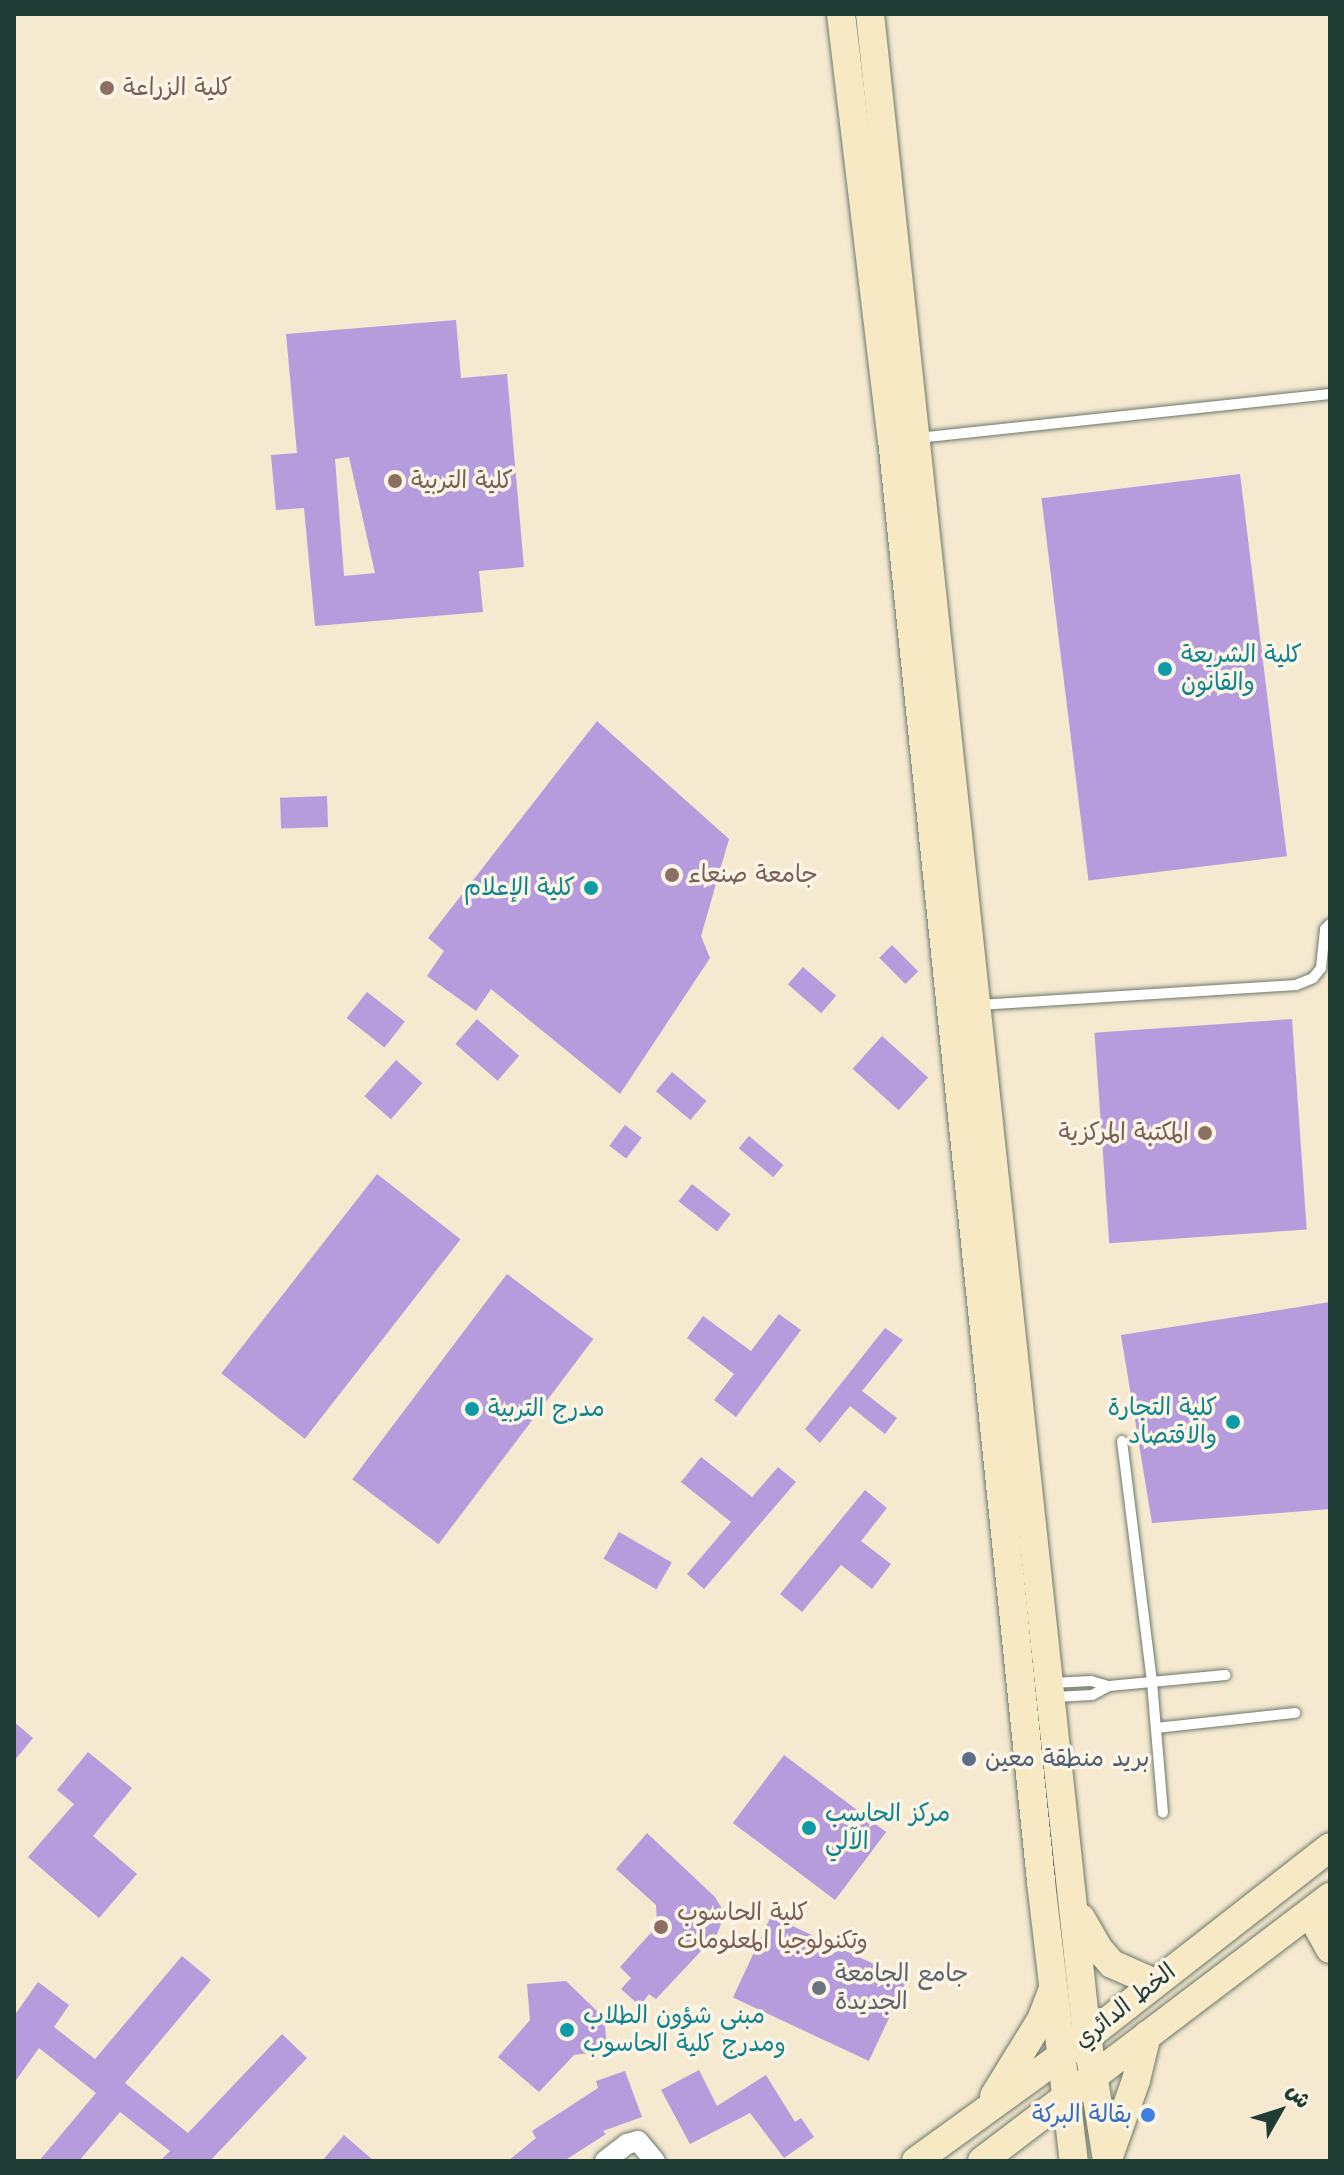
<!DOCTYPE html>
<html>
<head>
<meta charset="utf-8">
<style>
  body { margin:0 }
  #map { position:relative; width:1344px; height:2175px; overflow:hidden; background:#f5e9d0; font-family:"Comic Neue","Playpen Sans Arabic",sans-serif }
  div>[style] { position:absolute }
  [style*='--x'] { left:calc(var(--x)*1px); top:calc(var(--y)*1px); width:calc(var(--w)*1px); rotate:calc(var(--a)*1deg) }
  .building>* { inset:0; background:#b69bdd; transform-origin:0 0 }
  .roads { filter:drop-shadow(0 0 2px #6a796b) drop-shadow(0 0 2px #6a796b) }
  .lane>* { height:10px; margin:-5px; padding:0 5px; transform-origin:5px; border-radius:5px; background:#fff }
  .street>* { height:20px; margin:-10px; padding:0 10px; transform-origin:10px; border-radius:10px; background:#fff }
  .secondary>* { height:28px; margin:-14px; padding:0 14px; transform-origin:14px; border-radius:14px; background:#f6e9c3 }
  .dots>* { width:22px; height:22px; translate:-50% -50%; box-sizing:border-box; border:4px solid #fcf5e5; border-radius:50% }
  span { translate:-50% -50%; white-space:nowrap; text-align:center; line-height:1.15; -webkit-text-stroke:7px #fcf5e5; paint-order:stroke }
  .education-label { font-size:24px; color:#785e54 }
  .left { translate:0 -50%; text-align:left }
  .right { translate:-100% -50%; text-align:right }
  .culture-label { font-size:24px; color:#0d838f }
  .service-label { font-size:24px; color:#4e5e75 }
  .worship-label { font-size:24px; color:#5b616d }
  .street-label { font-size:24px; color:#1f3d34 }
  .shop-label { font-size:24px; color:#366cbe }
  .frame { position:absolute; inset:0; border:16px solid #1f3d34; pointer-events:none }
  .north { position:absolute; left:1240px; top:2071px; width:80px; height:80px; -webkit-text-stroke:6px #fcf5e5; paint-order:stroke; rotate:51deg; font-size:22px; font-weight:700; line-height:32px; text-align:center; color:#1f3d34 }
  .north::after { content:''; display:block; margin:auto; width:28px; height:36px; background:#1f3d34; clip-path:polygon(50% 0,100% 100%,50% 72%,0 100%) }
</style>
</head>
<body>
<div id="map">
  <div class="building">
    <div style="clip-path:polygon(evenodd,456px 320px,461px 378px,507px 374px,524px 567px,479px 571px,483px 612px,315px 626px,304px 508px,276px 510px,271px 455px,297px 453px,286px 334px,456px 320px,349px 457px,375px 573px,344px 576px,335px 459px,349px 457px)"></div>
    <div style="left:1240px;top:474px;width:385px;height:200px;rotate:83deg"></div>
    <div style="clip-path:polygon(597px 721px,729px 839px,701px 936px,710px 958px,620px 1094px,491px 989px,476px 1011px,427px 976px,444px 951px,428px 938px)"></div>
    <div style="left:327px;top:796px;width:31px;height:47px;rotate:88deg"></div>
    <div style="left:892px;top:945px;width:37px;height:18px;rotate:45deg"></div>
    <div style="left:803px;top:967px;width:44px;height:23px;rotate:41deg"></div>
    <div style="left:367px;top:992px;width:48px;height:33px;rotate:38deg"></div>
    <div style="left:477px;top:1019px;width:56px;height:33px;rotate:41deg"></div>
    <div style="left:1292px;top:1019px;width:211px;height:198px;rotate:86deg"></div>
    <div style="left:882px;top:1036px;width:62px;height:44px;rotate:42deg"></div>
    <div style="left:396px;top:1060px;width:35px;height:48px;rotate:41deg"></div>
    <div style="left:672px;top:1072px;width:45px;height:25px;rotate:40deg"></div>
    <div style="left:625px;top:1125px;width:21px;height:26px;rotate:37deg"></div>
    <div style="left:749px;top:1136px;width:45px;height:16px;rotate:40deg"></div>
    <div style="left:377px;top:1174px;width:106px;height:253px;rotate:38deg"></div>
    <div style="left:692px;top:1184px;width:49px;height:22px;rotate:38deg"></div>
    <div style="left:507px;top:1274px;width:108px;height:257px;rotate:37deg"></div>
    <div style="clip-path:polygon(1330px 1302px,1330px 1509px,1152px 1523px,1121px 1335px)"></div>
    <div style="clip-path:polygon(779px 1314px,801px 1330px,736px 1417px,714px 1400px,734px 1374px,687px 1338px,703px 1316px,751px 1351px)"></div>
    <div style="clip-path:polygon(885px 1328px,903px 1340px,862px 1391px,897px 1418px,885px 1434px,850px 1406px,820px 1443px,805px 1429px)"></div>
    <div style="clip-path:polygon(701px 1457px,752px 1497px,778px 1467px,796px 1482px,704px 1589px,687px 1574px,731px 1522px,681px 1482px)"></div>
    <div style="clip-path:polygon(865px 1490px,887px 1508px,861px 1541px,891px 1564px,872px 1589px,841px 1565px,802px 1612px,780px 1594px)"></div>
    <div style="left:619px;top:1532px;width:61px;height:31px;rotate:30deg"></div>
    <div style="clip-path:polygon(14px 1722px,33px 1738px,14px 1761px)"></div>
    <div style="clip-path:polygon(88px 1752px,132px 1788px,93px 1836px,137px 1874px,99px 1918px,28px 1857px,74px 1804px,57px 1790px)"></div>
    <div style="left:784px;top:1755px;width:128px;height:85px;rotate:37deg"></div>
    <div style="clip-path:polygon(647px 1833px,715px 1897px,725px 1914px,717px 1934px,656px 1999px,649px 1994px,640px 2006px,621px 1989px,631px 1978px,620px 1967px,657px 1926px,656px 1905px,616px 1869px)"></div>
    <div style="left:771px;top:1916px;width:150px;height:90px;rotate:25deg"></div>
    <div style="clip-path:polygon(182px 1956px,211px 1980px,125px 2083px,188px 2133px,282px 2034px,307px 2058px,210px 2161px,160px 2161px,170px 2151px,120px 2112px,79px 2161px,39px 2161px,96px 2093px,39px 2048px,14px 2083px,14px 2016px,38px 1982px,69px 2005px,54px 2027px,95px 2059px)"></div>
    <div style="clip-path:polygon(566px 1981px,597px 2011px,604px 2011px,607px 2051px,574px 2055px,539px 2092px,498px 2057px,530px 2020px,527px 1984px)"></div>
    <div style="clip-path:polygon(699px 2070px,717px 2106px,766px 2075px,795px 2122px,801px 2118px,814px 2137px,784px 2158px,750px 2113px,690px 2144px,661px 2090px)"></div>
    <div style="clip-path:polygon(625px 2071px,642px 2117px,603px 2131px,606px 2134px,564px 2161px,508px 2161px,536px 2138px,532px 2131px,598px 2088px,596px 2081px)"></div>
    <div style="clip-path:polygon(344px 2135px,374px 2161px,322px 2161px)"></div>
  </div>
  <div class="roads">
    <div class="lane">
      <div style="--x:918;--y:438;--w:414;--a:-6.1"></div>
      <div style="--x:979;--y:1005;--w:318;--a:-3.6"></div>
      <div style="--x:1296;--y:985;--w:18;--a:-22"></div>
      <div style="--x:1313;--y:978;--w:13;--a:-51"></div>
      <div style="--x:1321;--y:968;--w:39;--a:-84"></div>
      <div style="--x:1325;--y:929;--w:7;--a:-45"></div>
      <div style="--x:1122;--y:1441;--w:243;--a:82.9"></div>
      <div style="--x:1152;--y:1682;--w:131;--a:85.2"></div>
      <div style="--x:1052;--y:1683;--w:39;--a:-3"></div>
      <div style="--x:1091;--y:1681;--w:19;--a:16"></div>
      <div style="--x:1109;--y:1686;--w:117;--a:-5.4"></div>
      <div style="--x:1054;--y:1697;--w:38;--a:-3"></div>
      <div style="--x:1092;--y:1695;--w:19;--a:-28"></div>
      <div style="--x:1156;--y:1728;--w:140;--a:-6.2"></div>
    </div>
    <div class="street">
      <div style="--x:605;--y:2161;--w:28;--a:-38"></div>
      <div style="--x:627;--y:2144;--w:11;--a:-15"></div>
      <div style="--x:638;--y:2141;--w:26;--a:50"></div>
    </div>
    <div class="secondary">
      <div style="--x:841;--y:14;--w:428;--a:83.2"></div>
      <div style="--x:892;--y:439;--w:1451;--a:84.1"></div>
      <div style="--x:1041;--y:1882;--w:281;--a:83.3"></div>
      <div style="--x:870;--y:14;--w:2035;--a:83.88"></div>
      <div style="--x:1087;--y:2037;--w:126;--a:80.8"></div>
      <div style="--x:1310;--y:1913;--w:41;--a:60.9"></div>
      <div style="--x:1081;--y:1918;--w:34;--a:60"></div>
      <div style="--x:1098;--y:1948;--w:21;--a:49"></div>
      <div style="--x:1112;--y:1964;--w:47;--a:23.8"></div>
      <div style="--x:994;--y:2096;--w:89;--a:-58.3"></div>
      <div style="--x:1041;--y:2020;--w:33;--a:-69"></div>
      <div style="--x:1109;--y:2156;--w:81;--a:-70.4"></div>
      <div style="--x:1136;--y:2080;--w:46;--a:-76.3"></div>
      <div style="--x:916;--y:2161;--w:211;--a:-35.9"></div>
      <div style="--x:1087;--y:2037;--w:308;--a:-38"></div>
      <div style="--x:982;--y:2161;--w:437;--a:-37.2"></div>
    </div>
  </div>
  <div class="dots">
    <div style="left:107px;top:88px;background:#8d6e63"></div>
    <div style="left:395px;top:481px;background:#8d6e63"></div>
    <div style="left:1165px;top:669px;background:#0f9aa8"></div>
    <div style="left:672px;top:875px;background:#8d6e63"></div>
    <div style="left:591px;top:888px;background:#0f9aa8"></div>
    <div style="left:1205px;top:1133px;background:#8d6e63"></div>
    <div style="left:472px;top:1409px;background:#0f9aa8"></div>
    <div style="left:1233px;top:1422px;background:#0f9aa8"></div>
    <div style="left:969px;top:1759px;background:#5c6f8a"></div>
    <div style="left:809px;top:1828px;background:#0f9aa8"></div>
    <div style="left:661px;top:1927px;background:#8d6e63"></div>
    <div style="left:819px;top:1988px;background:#6b7280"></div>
    <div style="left:567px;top:2030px;background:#0f9aa8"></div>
    <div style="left:1148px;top:2115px;background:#3f7fe0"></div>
  </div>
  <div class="education-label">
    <span class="left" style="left:123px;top:88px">كلية الزراعة</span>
    <span class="left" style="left:411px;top:481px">كلية التربية</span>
    <span class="left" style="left:688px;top:875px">جامعة صنعاء</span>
    <span class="right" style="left:1189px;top:1133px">المكتبة المركزية</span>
    <span class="left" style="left:677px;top:1927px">كلية الحاسوب<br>وتكنولوجيا المعلومات</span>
  </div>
  <div class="culture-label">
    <span class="left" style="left:1181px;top:669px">كلية الشريعة<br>والقانون</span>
    <span class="right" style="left:575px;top:888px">كلية الإعلام</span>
    <span class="right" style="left:1217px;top:1422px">كلية التجارة<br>والاقتصاد</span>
    <span class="left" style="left:488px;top:1409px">مدرج التربية</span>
    <span class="left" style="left:825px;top:1828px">مركز الحاسب<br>الآلي</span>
    <span class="left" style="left:583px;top:2030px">مبنى شؤون الطلاب<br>ومدرج كلية الحاسوب</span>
  </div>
  <div class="service-label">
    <span class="left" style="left:985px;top:1759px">بريد منطقة معين</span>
  </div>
  <div class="worship-label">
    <span class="left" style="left:835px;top:1988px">جامع الجامعة<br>الجديدة</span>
  </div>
  <div class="street-label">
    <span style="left:1125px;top:2006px;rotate:-38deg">الخط الدائري</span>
  </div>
  <div class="shop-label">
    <span class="right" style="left:1132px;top:2115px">بقالة البركة</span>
  </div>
  <div class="frame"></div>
  <div class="north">ش</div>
</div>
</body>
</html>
